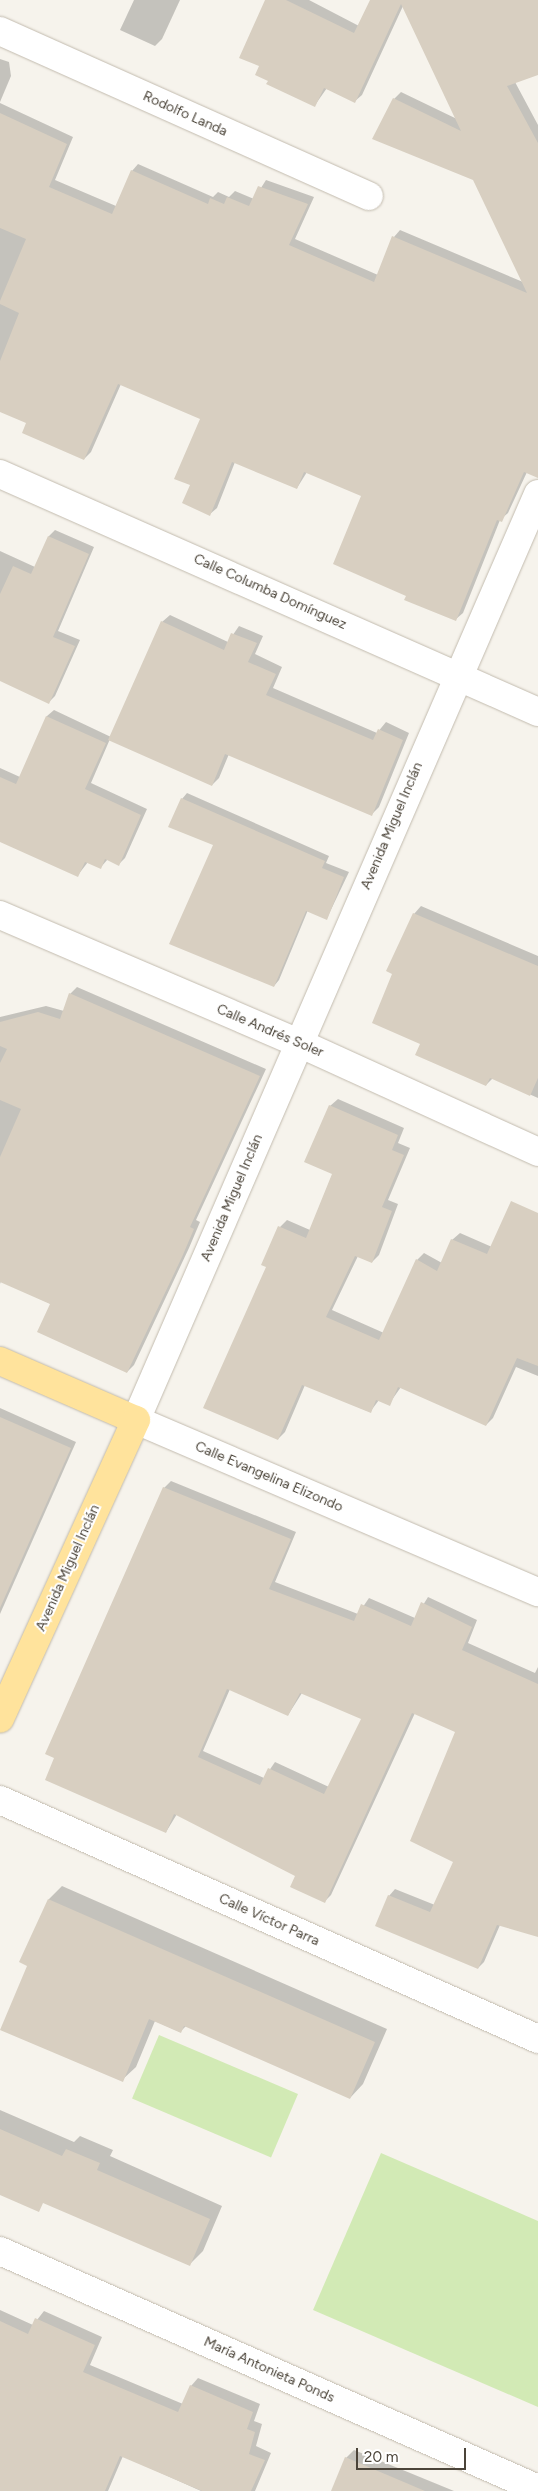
<!DOCTYPE html>
<html>
<head>
<meta charset="utf-8">
<style>
  body { margin:0 }
  #map { position:relative; width:538px; height:2491px; overflow:hidden; background:#f6f3ec; font-family:Figtree,sans-serif }
  div>[style] { position:absolute }
  [style*='--x'] { left:calc(var(--x)*1px); top:calc(var(--y)*1px); width:calc(var(--w)*1px); rotate:calc(var(--a)*1deg) }
  .green>* { inset:0; background:#d2eab5; transform-origin:0 0 }
  .shadow>* { inset:0; background:#0003 }
  .building>* { inset:0; background:#d8cfc1 }
  .roads { filter:drop-shadow(0 0 1px #c2bbae) drop-shadow(0 0 1px #c2bbae) }
  .minor>* { height:28px; margin:-14px; padding:0 14px; transform-origin:14px; border-radius:14px; background:#fff }
  .major>* { height:28px; margin:-14px; padding:0 14px; transform-origin:14px; border-radius:14px; background:#ffe39c }
  span { translate:-50% -50%; white-space:nowrap; text-align:center; line-height:1.15; -webkit-text-stroke:4px #fff; paint-order:stroke }
  .street-label { font-size:14px; color:#4b4439 }
  .scale { position:absolute; left:356px; top:2448px; width:110px; height:22px; box-sizing:border-box; border:2px solid #4b4439; border-top:0; padding-left:6px; font-size:15px; line-height:18px; white-space:nowrap; color:#4b4439; -webkit-text-stroke:4px #fff; paint-order:stroke }
</style>
</head>
<body>
<div id="map">
  <div class="green">
    <div style="left:159px;top:2035px;width:151px;height:69px;rotate:23deg"></div>
    <div style="clip-path:polygon(381px 2153px,538px 2221px,538px 2407px,313px 2310px)"></div>
  </div>
  <div class="shadow">
    <div style="clip-path:polygon(134px 0,180px 0,162px 39px,155px 46px,120px 30px)"></div>
    <div style="clip-path:polygon(267px 0,309px 0,359px 26px,372px 0,538px 0,538px 74px,515px 82px,538px 125px,538px 472px,527px 472px,508px 513px,500px 520px,463px 613px,456px 619px,407px 596px,363px 495px,307px 472px,297px 488px,235px 462px,217px 508px,210px 514px,191px 485px,202px 418px,121px 384px,91px 452px,84px 459px,28px 423px,0 410px,0 103px,73px 137px,55px 180px,116px 206px,132px 171px,138px 164px,213px 197px,218px 192px,229px 197px,235px 191px,254px 199px,266px 180px,314px 197px,295px 239px,378px 275px,394px 237px,400px 230px,523px 282px,474px 179px,394px 99px,401px 92px,457px 119px,403px 6px,362px 95px,355px 101px,327px 88px,315px 105px,269px 80px,261px 65px)"></div>
    <div style="clip-path:polygon(0 59px,9px 62px,11px 76px,0 102px)"></div>
    <div style="clip-path:polygon(55px 530px,94px 547px,58px 631px,80px 640px,55px 696px,49px 702px,0 680px,0 551px,35px 567px,49px 536px)"></div>
    <div style="clip-path:polygon(170px 615px,228px 642px,239px 626px,263px 636px,255px 654px,282px 667px,273px 688px,377px 733px,386px 722px,409px 733px,379px 807px,372px 814px,229px 754px,219px 778px,212px 785px,110px 739px,91px 783px,147px 809px,125px 858px,119px 864px,108px 859px,101px 867px,88px 862px,78px 875px,0 840px,0 768px,20px 777px,47px 716px,54px 710px,111px 737px,162px 622px)"></div>
    <div style="clip-path:polygon(187px 793px,329px 856px,326px 863px,349px 872px,327px 918px,308px 910px,279px 980px,274px 986px,215px 845px,182px 799px)"></div>
    <div style="clip-path:polygon(421px 906px,538px 956px,538px 1098px,493px 1078px,486px 1085px,421px 1043px,394px 973px,414px 914px)"></div>
    <div style="clip-path:polygon(77px 987px,266px 1069px,196px 1220px,200px 1222px,189px 1248px,134px 1365px,127px 1372px,51px 1304px,1px 1281px,0 1284px,0 1017px,46px 1006px,64px 1011px,70px 994px)"></div>
    <div style="clip-path:polygon(338px 1099px,404px 1128px,398px 1143px,410px 1148px,388px 1200px,398px 1204px,379px 1255px,372px 1262px,358px 1256px,332px 1310px,384px 1333px,417px 1260px,424px 1253px,442px 1263px,452px 1240px,460px 1233px,492px 1247px,538px 1252px,538px 1376px,516px 1367px,493px 1418px,486px 1425px,401px 1387px,389px 1404px,379px 1400px,370px 1412px,305px 1385px,285px 1432px,278px 1439px,267px 1266px,280px 1227px,287px 1220px,310px 1230px,333px 1173px,330px 1106px)"></div>
    <div style="clip-path:polygon(0 1408px,76px 1442px,0 1614px)"></div>
    <div style="clip-path:polygon(evenodd,171px 1481px,296px 1532px,275px 1582px,358px 1614px,369px 1598px,415px 1618px,428px 1597px,477px 1620px,468px 1643px,535px 1673px,538px 1667px,538px 1935px,500px 1925px,484px 1962px,478px 1968px,389px 1896px,395px 1889px,435px 1905px,454px 1861px,456px 1731px,415px 1713px,331px 1895px,324px 1902px,296px 1875px,177px 1814px,166px 1832px,164px 1488px,171px 1481px,230px 1689px,288px 1715px,302px 1693px,363px 1718px,329px 1787px,275px 1762px,264px 1778px,203px 1751px,230px 1689px)"></div>
    <div style="clip-path:polygon(62px 1886px,387px 2029px,363px 2084px,350px 2098px,186px 2026px,180px 2032px,155px 2021px,136px 2067px,122px 2080px,28px 1965px,49px 1899px)"></div>
    <div style="clip-path:polygon(0 2110px,74px 2142px,80px 2136px,113px 2150px,110px 2156px,222px 2206px,203px 2251px,189px 2265px,0 2166px)"></div>
    <div style="clip-path:polygon(0 2310px,33px 2325px,44px 2311px,102px 2337px,90px 2365px,183px 2404px,191px 2386px,198px 2378px,260px 2404px,254px 2421px,262px 2424px,256px 2446px,271px 2453px,255px 2491px,201px 2491px,123px 2456px,108px 2491px,0 2491px)"></div>
    <div style="clip-path:polygon(354px 2450px,454px 2491px,332px 2491px,346px 2458px)"></div>
  </div>
  <div class="building">
    <div style="clip-path:polygon(265px 0,286px 0,354px 33px,370px 0,538px 0,538px 75px,507px 86px,538px 143px,538px 478px,524px 472px,502px 522px,497px 520px,456px 621px,404px 600px,406px 596px,333px 564px,361px 496px,304px 472px,297px 489px,232px 462px,210px 516px,182px 503px,190px 485px,174px 479px,200px 419px,118px 384px,84px 460px,22px 433px,26px 423px,0 412px,0 361px,19px 313px,0 304px,0 301px,26px 239px,0 228px,0 113px,67px 144px,49px 187px,112px 214px,131px 170px,208px 204px,210px 198px,224px 204px,227px 197px,249px 206px,258px 186px,308px 204px,289px 245px,374px 282px,392px 236px,527px 293px,473px 180px,372px 139px,393px 98px,461px 131px,401px 4px,355px 103px,324px 88px,315px 107px,266px 84px,268px 81px,255px 75px,259px 66px,239px 58px)"></div>
    <div style="clip-path:polygon(48px 536px,89px 554px,53px 637px,75px 646px,49px 704px,0 681px,0 594px,13px 566px,31px 574px)"></div>
    <div style="clip-path:polygon(161px 621px,224px 650px,231px 633px,257px 643px,248px 662px,276px 674px,266px 695px,373px 740px,378px 729px,403px 740px,372px 816px,225px 754px,212px 786px,108px 740px)"></div>
    <div style="clip-path:polygon(46px 716px,106px 743px,85px 789px,141px 815px,119px 866px,105px 859px,101px 869px,85px 862px,78px 877px,0 842px,0 777px,16px 784px)"></div>
    <div style="clip-path:polygon(181px 798px,325px 861px,322px 868px,344px 877px,327px 920px,306px 911px,274px 987px,169px 944px,213px 845px,168px 827px)"></div>
    <div style="clip-path:polygon(413px 913px,538px 966px,538px 1078px,530px 1096px,490px 1078px,486px 1086px,415px 1055px,420px 1044px,372px 1023px,392px 974px,386px 971px)"></div>
    <div style="clip-path:polygon(69px 993px,260px 1076px,190px 1227px,194px 1229px,182px 1257px,127px 1373px,37px 1332px,50px 1304px,0 1282px,0 1157px,21px 1109px,0 1100px,0 1063px,7px 1049px,0 1046px,0 1022px,38px 1012px,60px 1019px)"></div>
    <div style="clip-path:polygon(329px 1105px,398px 1135px,392px 1150px,404px 1155px,382px 1207px,392px 1211px,372px 1263px,355px 1256px,326px 1317px,379px 1340px,416px 1259px,437px 1271px,451px 1239px,487px 1254px,511px 1201px,538px 1213px,538px 1366px,517px 1358px,486px 1426px,398px 1387px,390px 1406px,376px 1400px,371px 1413px,302px 1385px,278px 1440px,203px 1408px,266px 1267px,261px 1265px,278px 1226px,306px 1238px,332px 1174px,304px 1162px)"></div>
    <div style="clip-path:polygon(0 1417px,71px 1448px,0 1608px)"></div>
    <div style="clip-path:polygon(evenodd,163px 1487px,291px 1539px,269px 1589px,354px 1621px,361px 1604px,411px 1626px,421px 1602px,472px 1627px,462px 1650px,538px 1684px,538px 1937px,497px 1925px,478px 1969px,375px 1926px,388px 1895px,430px 1912px,453px 1862px,410px 1841px,455px 1732px,412px 1713px,325px 1903px,290px 1887px,295px 1876px,174px 1814px,166px 1833px,45px 1780px,54px 1758px,45px 1754px,163px 1487px,227px 1689px,288px 1716px,300px 1693px,361px 1719px,324px 1794px,268px 1768px,260px 1785px,198px 1757px,227px 1689px)"></div>
    <div style="clip-path:polygon(48px 1899px,375px 2042px,350px 2099px,184px 2026px,181px 2033px,149px 2019px,123px 2082px,0 2030px,27px 1966px,19px 1962px)"></div>
    <div style="clip-path:polygon(0 2129px,62px 2156px,66px 2149px,100px 2163px,97px 2170px,210px 2219px,190px 2266px,43px 2203px,39px 2212px,0 2195px)"></div>
    <div style="clip-path:polygon(35px 2318px,95px 2345px,83px 2372px,178px 2412px,190px 2385px,253px 2412px,247px 2429px,255px 2432px,249px 2454px,265px 2460px,251px 2491px,202px 2491px,120px 2456px,105px 2491px,0 2491px,0 2321px,28px 2334px)"></div>
    <div style="clip-path:polygon(345px 2457px,425px 2491px,331px 2491px)"></div>
  </div>
  <div class="roads">
    <div class="minor">
      <div style="--x:0;--y:31;--w:404;--a:24.1"></div>
      <div style="--x:0;--y:474;--w:588;--a:23.86"></div>
      <div style="--x:538;--y:494;--w:1009;--a:113.47"></div>
      <div style="--x:136;--y:1420;--w:437;--a:23.2"></div>
      <div style="--x:0;--y:915;--w:325;--a:23.2"></div>
      <div style="--x:299;--y:1043;--w:263;--a:24.5"></div>
      <div style="--x:0;--y:1800;--w:589;--a:23.95"></div>
      <div style="--x:0;--y:2251;--w:588;--a:23.86"></div>
    </div>
    <div class="major">
      <div style="--x:0;--y:1361;--w:148;--a:23.5"></div>
      <div style="--x:136;--y:1420;--w:328;--a:114.5"></div>
    </div>
  </div>
  <div class="street-label">
    <span style="left:185px;top:114px;rotate:24deg">Rodolfo Landa</span>
    <span style="left:270px;top:592px;rotate:24deg">Calle Columba Domínguez</span>
    <span style="left:392px;top:826px;rotate:-67deg">Avenida Miguel Inclán</span>
    <span style="left:270px;top:1031px;rotate:23deg">Calle Andrés Soler</span>
    <span style="left:232px;top:1198px;rotate:-67deg">Avenida Miguel Inclán</span>
    <span style="left:269px;top:1477px;rotate:23deg">Calle Evangelina Elizondo</span>
    <span style="left:68px;top:1568px;rotate:-66deg">Avenida Miguel Inclán</span>
    <span style="left:269px;top:1920px;rotate:24deg">Calle Víctor Parra</span>
    <span style="left:269px;top:2370px;rotate:24deg">María Antonieta Ponds</span>
  </div>
  <div class="scale">20 m</div>
</div>
</body>
</html>
